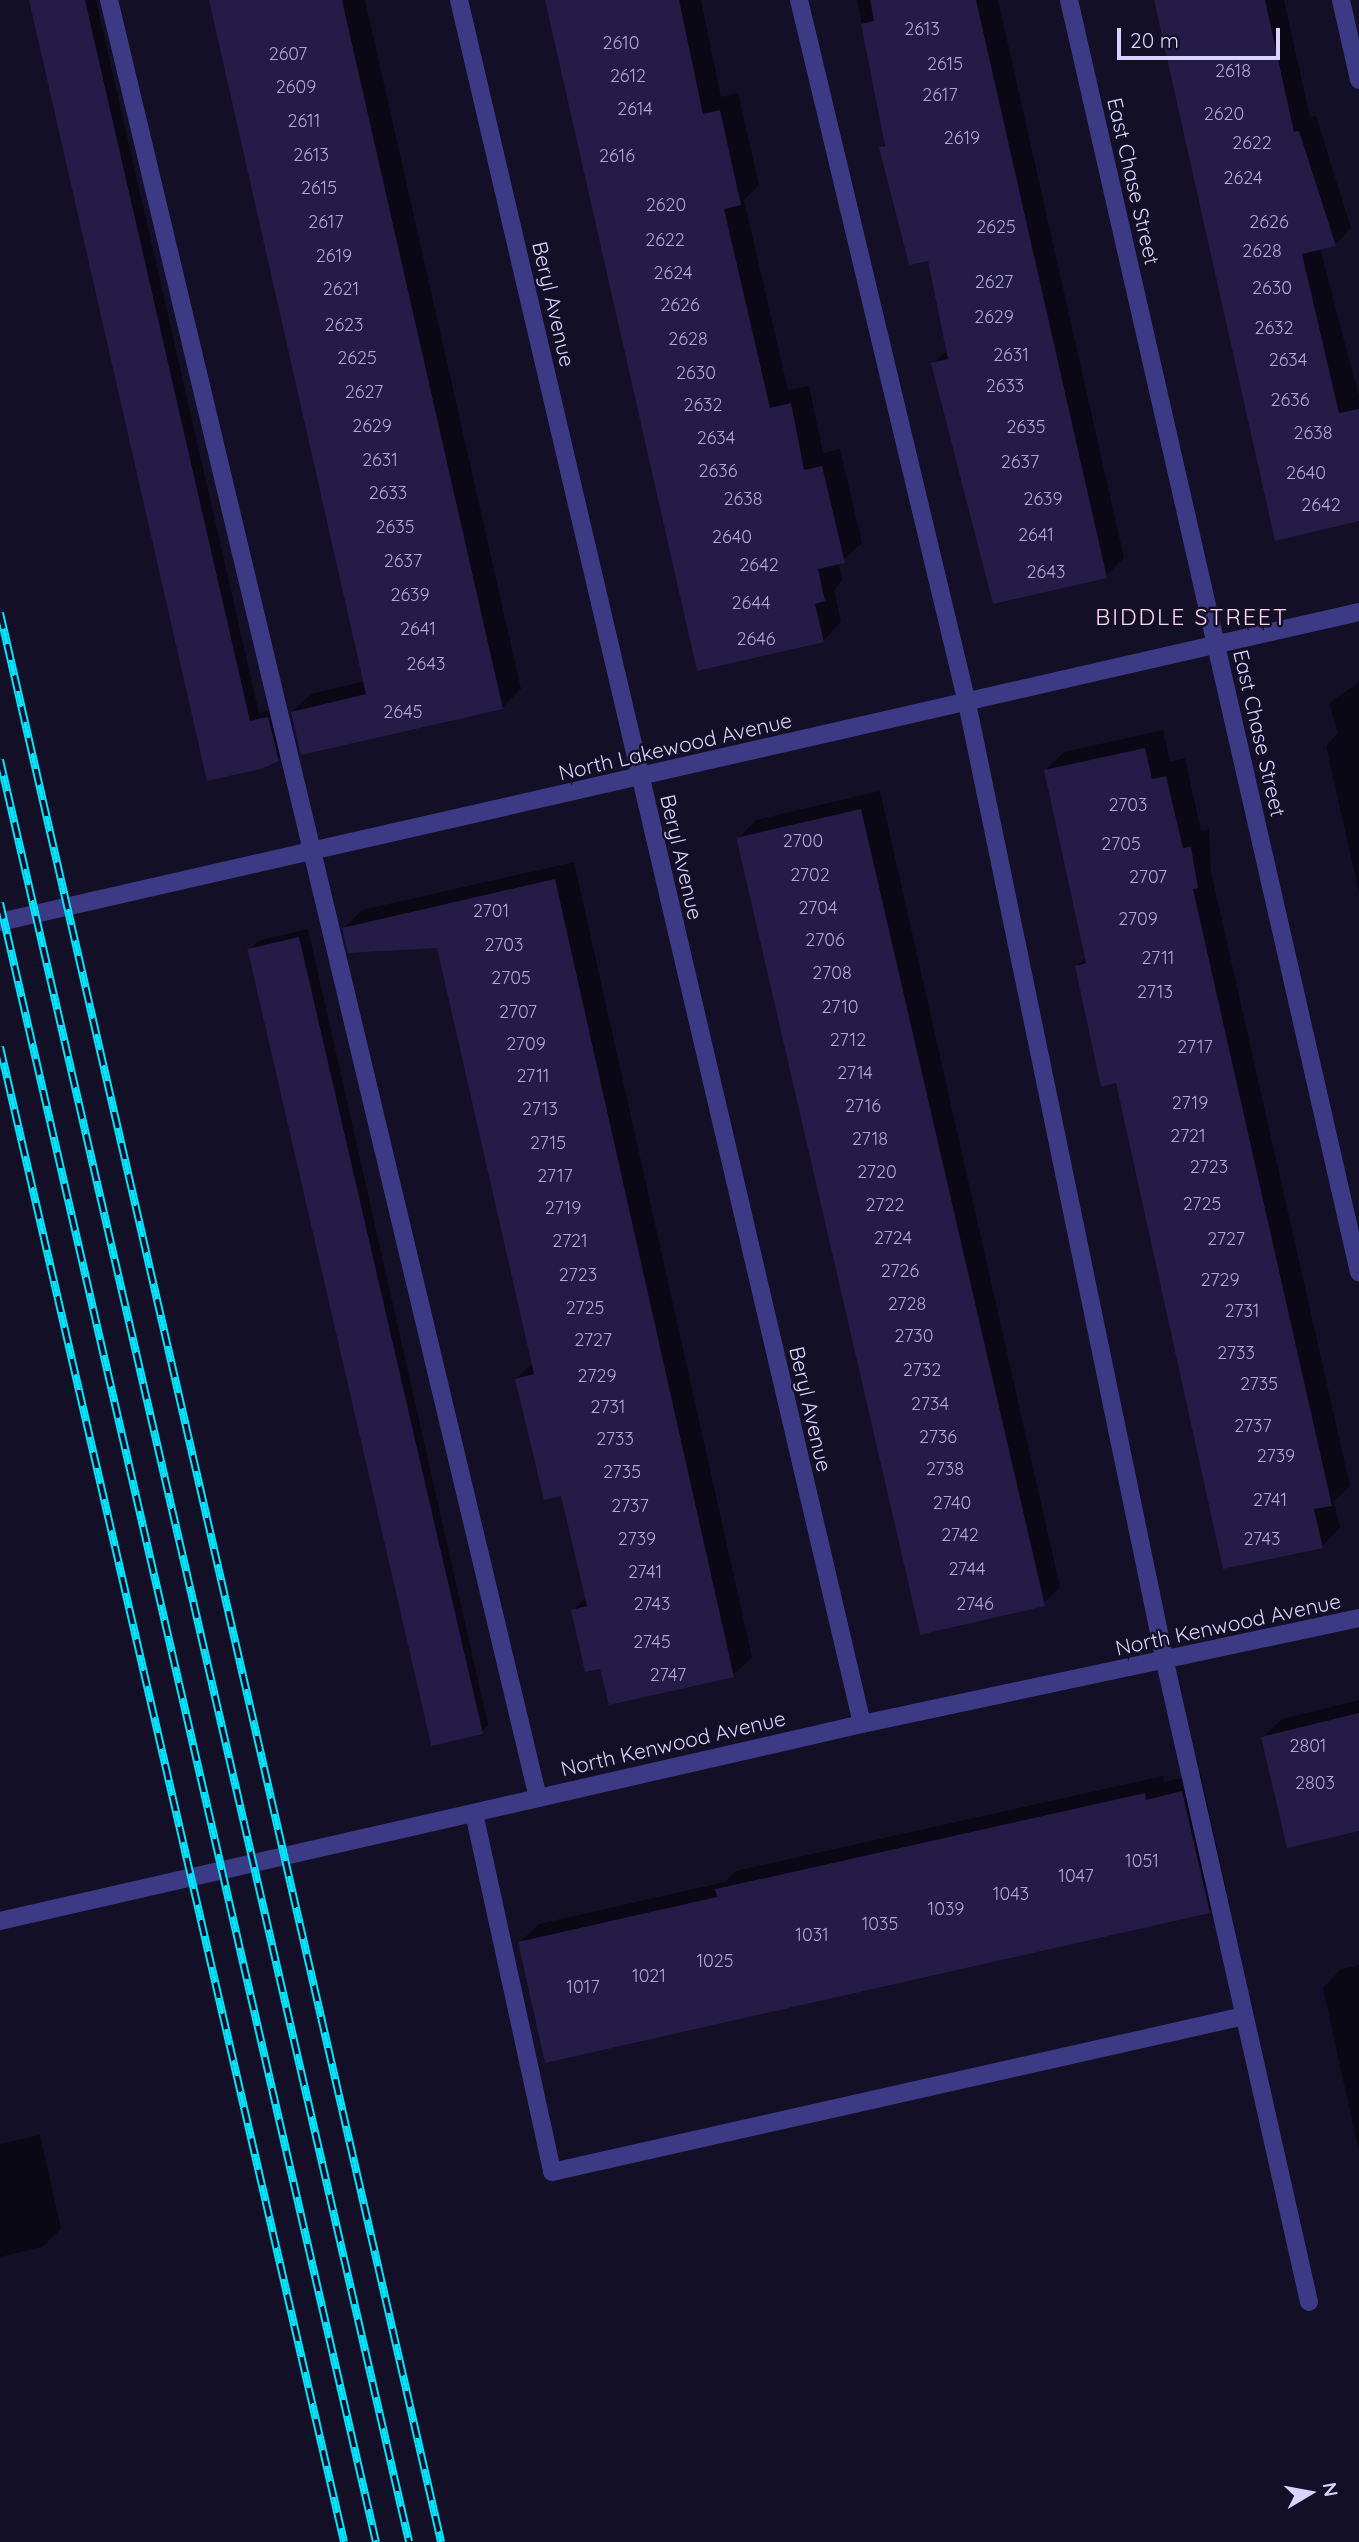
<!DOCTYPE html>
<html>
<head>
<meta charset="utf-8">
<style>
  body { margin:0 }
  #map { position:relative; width:1359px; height:2542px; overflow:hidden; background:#130f26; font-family:Quicksand,sans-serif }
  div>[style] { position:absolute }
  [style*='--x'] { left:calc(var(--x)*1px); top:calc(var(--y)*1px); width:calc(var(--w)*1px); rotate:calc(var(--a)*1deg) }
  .shadow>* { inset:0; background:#0007 }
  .building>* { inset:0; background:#241b47; transform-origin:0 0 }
  .minor>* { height:18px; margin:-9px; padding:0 9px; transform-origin:9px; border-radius:9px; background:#3d3a85 }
  .rail>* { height:8px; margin-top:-4px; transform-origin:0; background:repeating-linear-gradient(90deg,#130f26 0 16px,#00e5ff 0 32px); box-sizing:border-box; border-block:2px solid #00e5ff }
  span { translate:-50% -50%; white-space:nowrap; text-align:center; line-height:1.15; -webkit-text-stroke:5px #130f26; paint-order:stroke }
  .number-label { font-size:18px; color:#aca6d1 }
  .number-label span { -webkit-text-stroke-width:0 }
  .street-label { font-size:21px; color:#d9d4ff }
  .neighbourhood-label { font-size:23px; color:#ffd6f0; letter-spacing:2px }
  .north { position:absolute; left:1275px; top:2458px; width:70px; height:70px; -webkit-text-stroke:5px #130f26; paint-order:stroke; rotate:80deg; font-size:19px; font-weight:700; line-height:28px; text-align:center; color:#d9d4ff }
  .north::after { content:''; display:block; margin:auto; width:24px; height:32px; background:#d9d4ff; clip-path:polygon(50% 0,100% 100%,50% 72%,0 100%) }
  .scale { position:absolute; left:1117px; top:28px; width:163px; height:32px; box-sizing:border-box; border:4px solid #d9d4ff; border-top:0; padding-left:9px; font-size:21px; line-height:24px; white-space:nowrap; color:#d9d4ff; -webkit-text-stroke:5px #130f26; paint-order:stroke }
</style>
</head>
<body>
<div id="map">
  <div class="shadow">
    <div style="clip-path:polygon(31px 0,96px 0,259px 713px,277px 709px,287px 750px,278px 759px,208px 779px)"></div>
    <div style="clip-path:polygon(212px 0,365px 0,521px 689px,502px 708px,292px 712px,311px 694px,365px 681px)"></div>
    <div style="clip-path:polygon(546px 0,701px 0,721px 97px,738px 93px,759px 185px,744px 200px,788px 390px,809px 386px,823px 453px,840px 449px,862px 543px,839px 563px,842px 581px,834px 590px,841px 622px,823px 641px)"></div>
    <div style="clip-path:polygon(857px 0,998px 0,1124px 558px,1106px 576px,933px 364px,948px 349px,929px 259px,881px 148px,886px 142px)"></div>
    <div style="clip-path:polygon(1154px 0,1284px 0,1310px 117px,1316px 116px,1351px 228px,1335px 245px,1320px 248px,1359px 397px,1359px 519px)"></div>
    <div style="clip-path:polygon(1359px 682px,1359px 893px,1326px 746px,1338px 733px,1329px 703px)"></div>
    <div style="clip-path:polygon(1163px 730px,1170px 762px,1185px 758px,1201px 831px,1209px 829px,1211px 872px,1350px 1486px,1334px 1501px,1340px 1528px,1322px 1546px,1117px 1081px,1077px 966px,1086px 957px,1046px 770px,1064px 752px)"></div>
    <div style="clip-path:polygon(880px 791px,1060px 1587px,1041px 1606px,738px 839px,756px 820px)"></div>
    <div style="clip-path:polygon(574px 862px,752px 1657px,733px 1675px,602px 1667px,573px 1611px,586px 1597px,563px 1494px,516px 1379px,533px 1363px,439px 946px,344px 928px,362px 910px)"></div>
    <div style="clip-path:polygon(308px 929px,488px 1725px,479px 1734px,249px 950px,258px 941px)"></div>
    <div style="clip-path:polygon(1359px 1700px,1359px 1829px,1263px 1737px,1282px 1719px)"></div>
    <div style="clip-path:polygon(1201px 1774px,1227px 1893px,1209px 1911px,520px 1942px,539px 1924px,725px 1882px,736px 1871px,1163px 1776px,1164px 1782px)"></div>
    <div style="clip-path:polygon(1359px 1965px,1359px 2152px,1323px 1988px,1341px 1969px)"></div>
    <div style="clip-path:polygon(40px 2135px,61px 2229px,42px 2247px,0 2257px,0 2144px)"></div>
  </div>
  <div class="building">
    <div style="clip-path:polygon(29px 0,85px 0,250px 721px,268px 717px,279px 761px,261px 769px,207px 781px)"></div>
    <div style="clip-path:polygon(209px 0,342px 0,503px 709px,301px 755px,291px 712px,366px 694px)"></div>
    <div style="clip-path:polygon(545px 0,679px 0,703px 114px,720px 110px,741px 205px,724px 209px,770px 408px,791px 403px,804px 470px,822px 466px,845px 563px,818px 569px,825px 601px,815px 604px,824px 642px,697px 671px)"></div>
    <div style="clip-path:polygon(870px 0,976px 0,1107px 578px,993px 604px,931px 363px,948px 359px,928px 261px,909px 265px,879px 147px,885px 146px,861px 24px,874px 21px)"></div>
    <div style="clip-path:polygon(1154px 0,1265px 0,1294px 132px,1299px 131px,1336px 246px,1302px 254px,1339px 413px,1359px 409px,1359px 521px,1275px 541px)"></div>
    <div style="clip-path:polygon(1145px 748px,1152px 779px,1166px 776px,1183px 848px,1191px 847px,1198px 888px,1193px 889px,1332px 1506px,1314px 1509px,1323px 1548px,1223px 1569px,1116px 1083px,1101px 1087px,1075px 966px,1086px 963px,1044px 770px)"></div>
    <div style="left:861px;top:809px;width:818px;height:128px;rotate:77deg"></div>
    <div style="clip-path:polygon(555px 879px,734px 1677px,609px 1705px,600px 1669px,585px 1672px,571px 1610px,587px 1606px,561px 1496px,544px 1500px,515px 1379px,534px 1374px,437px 948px,348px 953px,342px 928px)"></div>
    <div style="left:299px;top:937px;width:818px;height:53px;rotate:77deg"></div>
    <div style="clip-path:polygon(1359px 1713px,1359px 1831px,1287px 1848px,1261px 1737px)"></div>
    <div style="clip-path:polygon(1182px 1791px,1210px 1913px,545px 2063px,518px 1942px,717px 1897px,715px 1889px,815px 1867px,1145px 1793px,1146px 1800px)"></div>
  </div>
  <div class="minor">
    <div style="--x:109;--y:0;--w:1848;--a:76.58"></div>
    <div style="--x:459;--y:0;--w:1770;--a:76.84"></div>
    <div style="--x:799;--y:0;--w:723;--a:76.56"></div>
    <div style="--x:967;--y:703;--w:979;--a:78.33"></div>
    <div style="--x:1165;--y:1662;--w:656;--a:77.32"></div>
    <div style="--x:1069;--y:0;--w:1305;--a:77.16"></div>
    <div style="--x:1341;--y:0;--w:82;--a:77.3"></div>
    <div style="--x:0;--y:922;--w:1394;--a:-12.85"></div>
    <div style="--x:474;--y:1813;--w:367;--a:77.7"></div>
    <div style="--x:552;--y:2172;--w:709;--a:-12.7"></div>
    <div style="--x:0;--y:1921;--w:884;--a:-12.87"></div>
    <div style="--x:862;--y:1724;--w:508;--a:-12.04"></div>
  </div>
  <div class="rail">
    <div style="--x:0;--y:613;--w:1979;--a:77.12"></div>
    <div style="--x:0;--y:760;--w:1828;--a:77.07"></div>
    <div style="--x:0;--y:903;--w:1682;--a:77.08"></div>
    <div style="--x:0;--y:1047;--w:1534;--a:77.04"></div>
  </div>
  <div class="number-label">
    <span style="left:922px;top:29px">2613</span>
    <span style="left:621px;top:43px">2610</span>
    <span style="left:288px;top:54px">2607</span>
    <span style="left:945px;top:64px">2615</span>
    <span style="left:1233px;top:71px">2618</span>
    <span style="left:628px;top:76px">2612</span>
    <span style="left:296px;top:87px">2609</span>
    <span style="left:940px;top:95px">2617</span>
    <span style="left:635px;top:109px">2614</span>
    <span style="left:1224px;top:114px">2620</span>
    <span style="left:304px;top:121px">2611</span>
    <span style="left:962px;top:138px">2619</span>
    <span style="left:1252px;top:143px">2622</span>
    <span style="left:311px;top:155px">2613</span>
    <span style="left:617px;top:156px">2616</span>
    <span style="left:1243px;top:178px">2624</span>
    <span style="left:319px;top:188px">2615</span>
    <span style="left:666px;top:205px">2620</span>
    <span style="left:326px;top:222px">2617</span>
    <span style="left:1269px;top:222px">2626</span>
    <span style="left:996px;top:227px">2625</span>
    <span style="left:665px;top:240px">2622</span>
    <span style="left:1262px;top:251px">2628</span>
    <span style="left:334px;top:256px">2619</span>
    <span style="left:673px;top:273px">2624</span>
    <span style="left:994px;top:282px">2627</span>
    <span style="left:1272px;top:288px">2630</span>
    <span style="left:341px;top:289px">2621</span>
    <span style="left:680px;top:305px">2626</span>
    <span style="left:994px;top:317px">2629</span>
    <span style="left:344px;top:325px">2623</span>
    <span style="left:1274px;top:328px">2632</span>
    <span style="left:688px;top:339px">2628</span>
    <span style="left:1011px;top:355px">2631</span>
    <span style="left:357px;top:358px">2625</span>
    <span style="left:1288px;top:360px">2634</span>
    <span style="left:696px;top:373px">2630</span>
    <span style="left:1005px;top:386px">2633</span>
    <span style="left:364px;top:392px">2627</span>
    <span style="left:1290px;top:400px">2636</span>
    <span style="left:703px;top:405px">2632</span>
    <span style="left:372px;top:426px">2629</span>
    <span style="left:1026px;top:427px">2635</span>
    <span style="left:1313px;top:433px">2638</span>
    <span style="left:716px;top:438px">2634</span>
    <span style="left:380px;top:460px">2631</span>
    <span style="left:1020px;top:462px">2637</span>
    <span style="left:718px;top:471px">2636</span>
    <span style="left:1306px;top:473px">2640</span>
    <span style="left:388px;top:493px">2633</span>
    <span style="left:743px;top:499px">2638</span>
    <span style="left:1043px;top:499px">2639</span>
    <span style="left:1321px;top:505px">2642</span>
    <span style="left:395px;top:527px">2635</span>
    <span style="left:1036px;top:535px">2641</span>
    <span style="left:732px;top:537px">2640</span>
    <span style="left:403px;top:561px">2637</span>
    <span style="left:759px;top:565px">2642</span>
    <span style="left:1046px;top:572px">2643</span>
    <span style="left:410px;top:595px">2639</span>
    <span style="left:751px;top:603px">2644</span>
    <span style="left:418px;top:629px">2641</span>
    <span style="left:756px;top:639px">2646</span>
    <span style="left:426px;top:664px">2643</span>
    <span style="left:403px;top:712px">2645</span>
    <span style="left:1128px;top:805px">2703</span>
    <span style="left:803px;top:841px">2700</span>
    <span style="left:1121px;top:844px">2705</span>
    <span style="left:810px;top:875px">2702</span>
    <span style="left:1148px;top:877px">2707</span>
    <span style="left:818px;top:908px">2704</span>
    <span style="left:491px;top:911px">2701</span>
    <span style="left:1138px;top:919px">2709</span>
    <span style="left:825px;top:940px">2706</span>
    <span style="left:504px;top:945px">2703</span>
    <span style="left:1158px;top:958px">2711</span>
    <span style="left:832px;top:973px">2708</span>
    <span style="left:511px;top:978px">2705</span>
    <span style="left:1155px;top:992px">2713</span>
    <span style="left:840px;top:1007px">2710</span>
    <span style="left:518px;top:1012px">2707</span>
    <span style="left:848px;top:1040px">2712</span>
    <span style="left:526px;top:1044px">2709</span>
    <span style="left:1195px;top:1047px">2717</span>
    <span style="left:855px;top:1073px">2714</span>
    <span style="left:533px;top:1076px">2711</span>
    <span style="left:1190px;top:1103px">2719</span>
    <span style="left:863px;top:1106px">2716</span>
    <span style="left:540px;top:1109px">2713</span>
    <span style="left:1188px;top:1136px">2721</span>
    <span style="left:870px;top:1139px">2718</span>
    <span style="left:548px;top:1143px">2715</span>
    <span style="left:1209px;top:1167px">2723</span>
    <span style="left:877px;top:1172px">2720</span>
    <span style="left:555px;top:1176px">2717</span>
    <span style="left:1202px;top:1204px">2725</span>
    <span style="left:885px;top:1205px">2722</span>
    <span style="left:563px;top:1208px">2719</span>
    <span style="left:893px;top:1238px">2724</span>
    <span style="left:1226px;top:1239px">2727</span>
    <span style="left:570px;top:1241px">2721</span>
    <span style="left:900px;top:1271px">2726</span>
    <span style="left:578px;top:1275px">2723</span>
    <span style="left:1220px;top:1280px">2729</span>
    <span style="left:907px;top:1304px">2728</span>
    <span style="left:585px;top:1308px">2725</span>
    <span style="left:1242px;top:1311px">2731</span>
    <span style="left:914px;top:1336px">2730</span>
    <span style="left:593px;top:1340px">2727</span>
    <span style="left:1236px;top:1353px">2733</span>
    <span style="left:922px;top:1370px">2732</span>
    <span style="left:597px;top:1376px">2729</span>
    <span style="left:1259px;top:1384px">2735</span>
    <span style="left:930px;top:1404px">2734</span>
    <span style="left:608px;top:1407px">2731</span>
    <span style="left:1253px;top:1426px">2737</span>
    <span style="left:938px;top:1437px">2736</span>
    <span style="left:615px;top:1439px">2733</span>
    <span style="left:1276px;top:1456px">2739</span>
    <span style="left:945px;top:1469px">2738</span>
    <span style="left:622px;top:1472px">2735</span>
    <span style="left:1270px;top:1500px">2741</span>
    <span style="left:952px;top:1503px">2740</span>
    <span style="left:630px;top:1506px">2737</span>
    <span style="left:960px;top:1535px">2742</span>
    <span style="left:637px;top:1539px">2739</span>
    <span style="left:1262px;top:1539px">2743</span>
    <span style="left:967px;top:1569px">2744</span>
    <span style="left:645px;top:1572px">2741</span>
    <span style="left:652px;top:1604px">2743</span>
    <span style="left:975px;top:1604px">2746</span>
    <span style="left:652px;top:1642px">2745</span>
    <span style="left:668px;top:1675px">2747</span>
    <span style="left:1308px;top:1746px">2801</span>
    <span style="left:1315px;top:1783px">2803</span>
    <span style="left:1142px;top:1861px">1051</span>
    <span style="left:1076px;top:1876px">1047</span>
    <span style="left:1011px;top:1894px">1043</span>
    <span style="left:946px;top:1909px">1039</span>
    <span style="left:880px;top:1924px">1035</span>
    <span style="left:812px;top:1935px">1031</span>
    <span style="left:715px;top:1961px">1025</span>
    <span style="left:649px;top:1976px">1021</span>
    <span style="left:583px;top:1987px">1017</span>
  </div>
  <div class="street-label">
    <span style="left:1134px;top:181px;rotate:77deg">East Chase Street</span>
    <span style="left:554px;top:304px;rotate:77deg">Beryl Avenue</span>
    <span style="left:1260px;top:733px;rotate:77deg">East Chase Street</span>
    <span style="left:675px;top:746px;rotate:-13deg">North Lakewood Avenue</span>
    <span style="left:682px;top:857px;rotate:77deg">Beryl Avenue</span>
    <span style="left:811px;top:1409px;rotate:77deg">Beryl Avenue</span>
    <span style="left:1228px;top:1624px;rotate:-12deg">North Kenwood Avenue</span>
    <span style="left:673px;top:1743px;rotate:-13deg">North Kenwood Avenue</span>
  </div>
  <div class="neighbourhood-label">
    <span style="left:1192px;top:617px">BIDDLE STREET</span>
  </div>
  <div class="north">N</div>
  <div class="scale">20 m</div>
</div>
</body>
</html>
